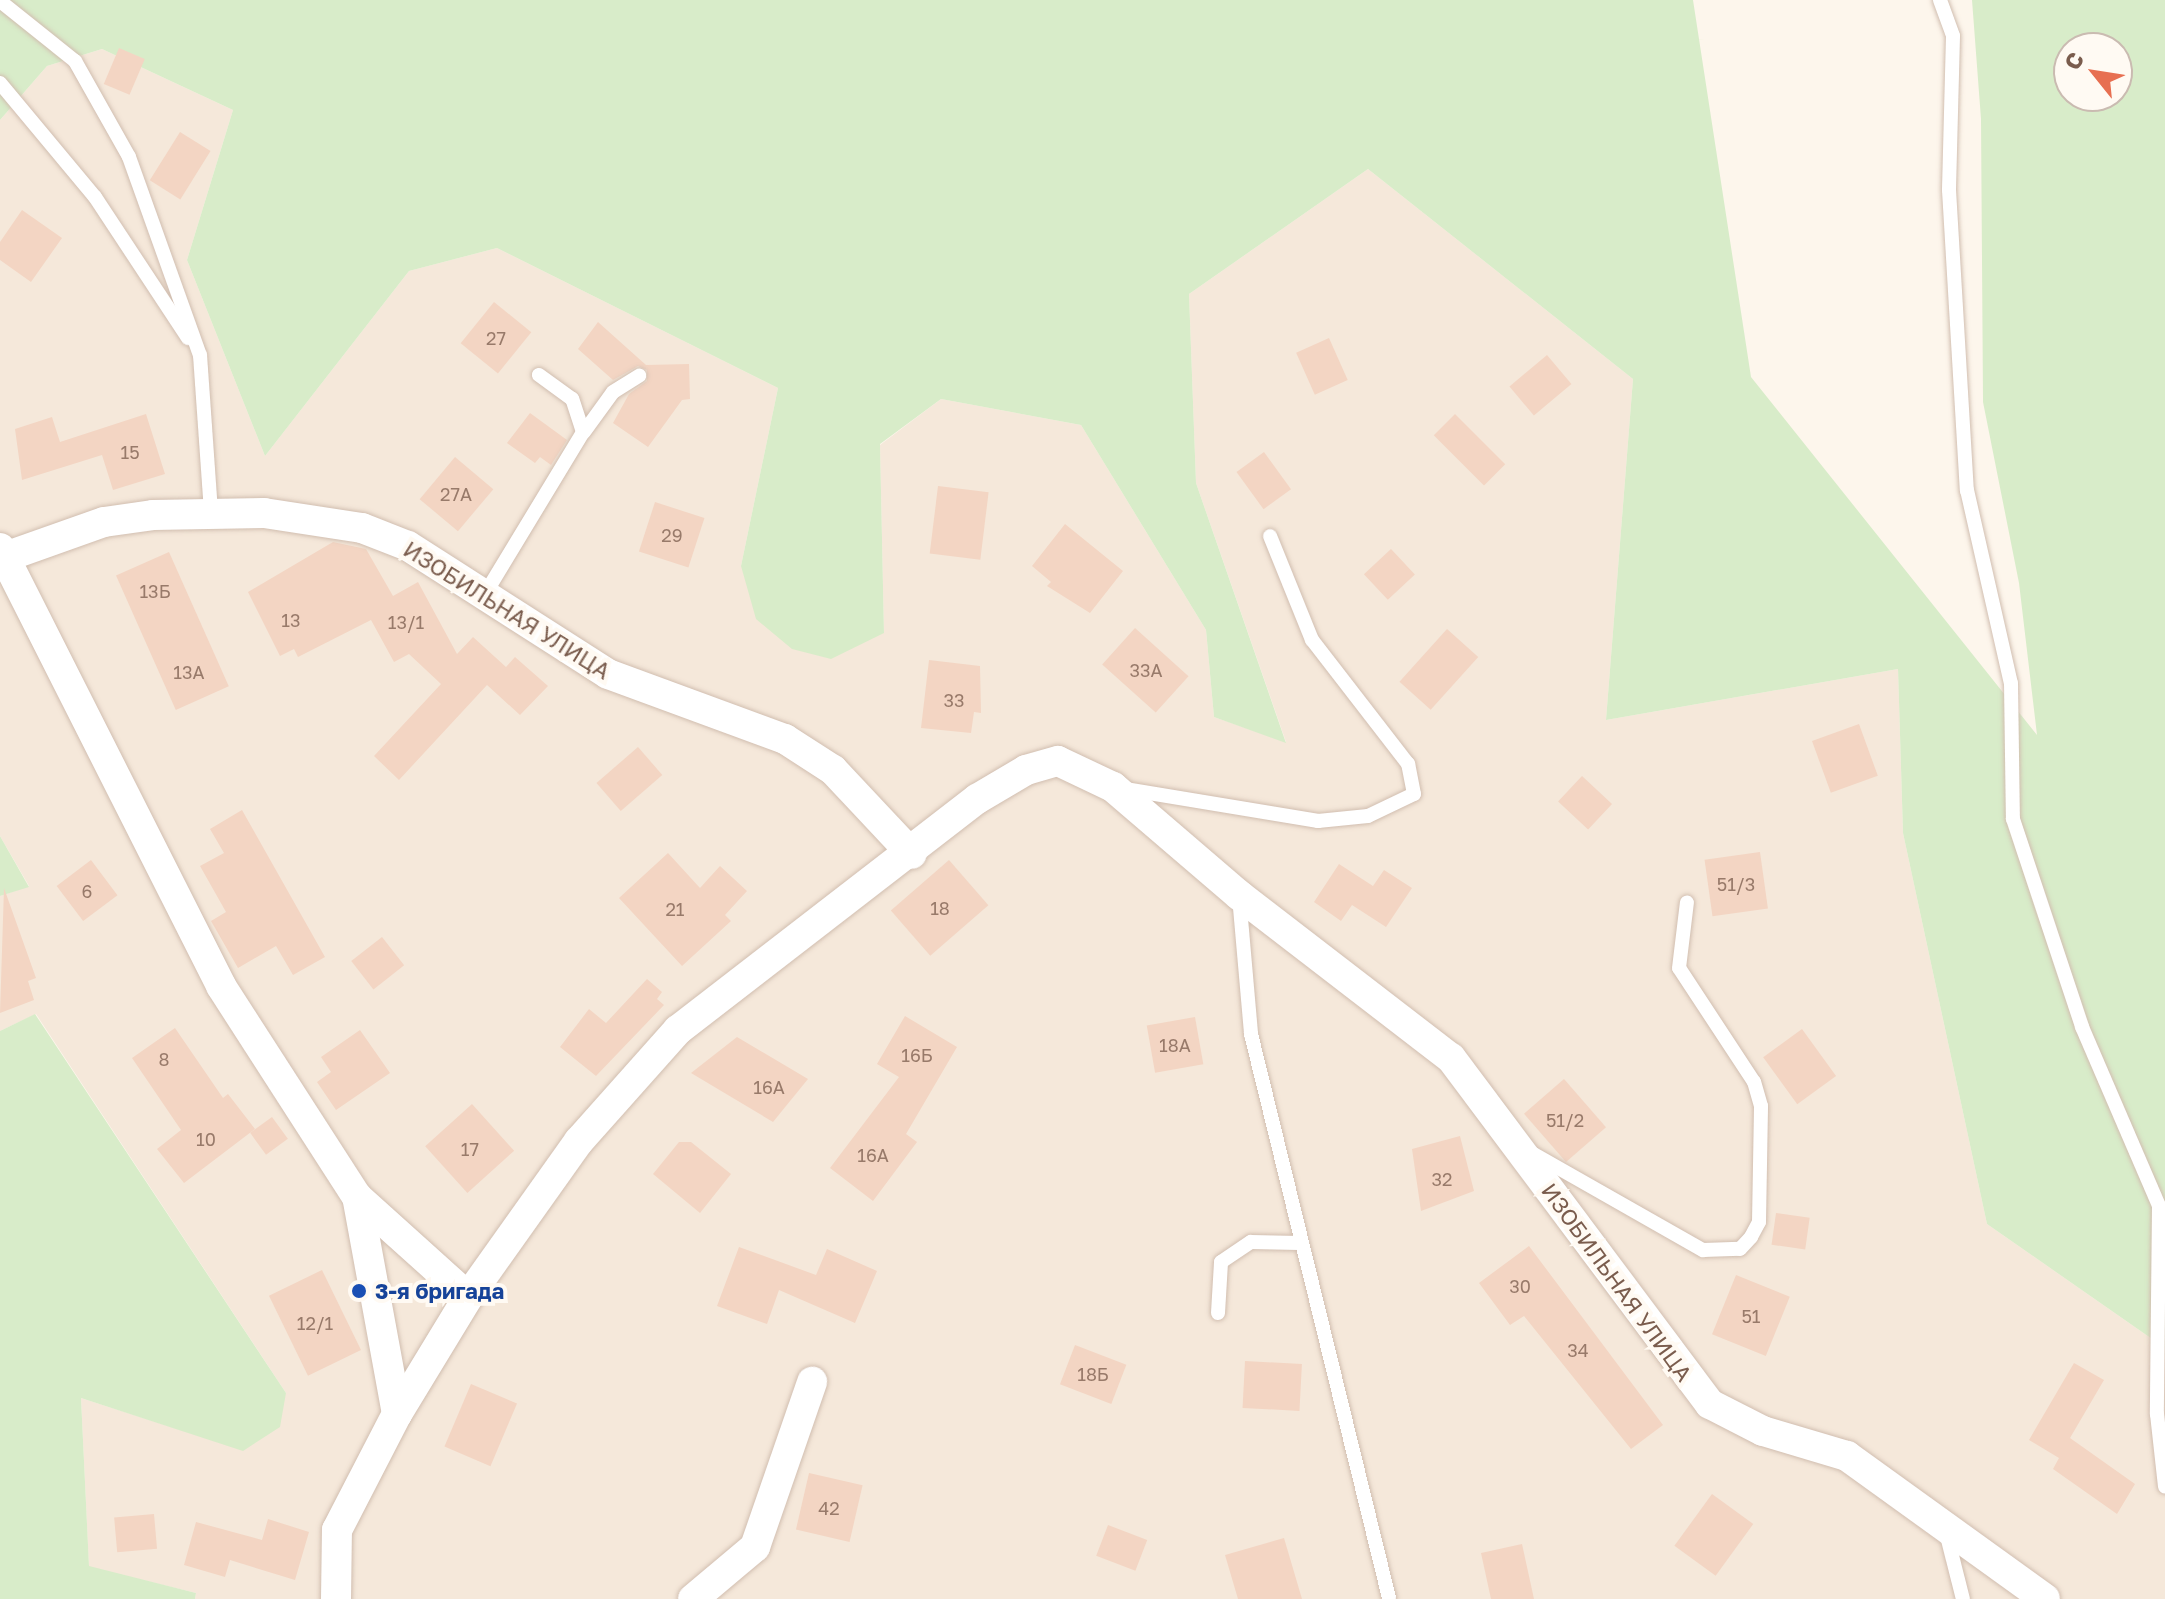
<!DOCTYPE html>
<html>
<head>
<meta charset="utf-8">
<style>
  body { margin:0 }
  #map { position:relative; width:2165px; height:1599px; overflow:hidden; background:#fdf6ec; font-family:"Golos Text",sans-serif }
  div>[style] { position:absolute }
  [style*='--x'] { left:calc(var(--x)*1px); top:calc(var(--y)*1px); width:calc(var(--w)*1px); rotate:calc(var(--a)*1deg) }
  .residential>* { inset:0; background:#f5e8da }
  .green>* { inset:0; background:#d8ecc9 }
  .building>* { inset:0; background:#f3d5c3; transform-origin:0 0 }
  .roads { filter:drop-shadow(0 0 2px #d1beb0) drop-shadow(0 0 2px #d1beb0) }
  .service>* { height:14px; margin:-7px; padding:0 7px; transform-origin:7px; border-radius:7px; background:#fff }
  .minor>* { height:30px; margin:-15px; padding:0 15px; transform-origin:15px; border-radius:15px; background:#fff }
  .dots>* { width:22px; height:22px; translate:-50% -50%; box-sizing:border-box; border:4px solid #fffaf3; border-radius:50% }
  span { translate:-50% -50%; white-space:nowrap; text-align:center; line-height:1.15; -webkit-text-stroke:8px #fffaf3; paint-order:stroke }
  .number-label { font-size:18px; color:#987a6a }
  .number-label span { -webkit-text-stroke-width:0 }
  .street-label { font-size:22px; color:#7a5c4d }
  .transit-label { font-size:22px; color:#164399; font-weight:700 }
  .left { translate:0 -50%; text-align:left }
  .north { position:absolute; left:2053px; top:32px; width:80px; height:80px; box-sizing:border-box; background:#fffaf3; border:2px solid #cabbb1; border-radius:50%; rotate:300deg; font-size:22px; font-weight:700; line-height:32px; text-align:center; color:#7a5c4d }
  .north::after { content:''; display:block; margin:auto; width:28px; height:36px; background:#e76f51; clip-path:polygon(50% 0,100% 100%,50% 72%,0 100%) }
</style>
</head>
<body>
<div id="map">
  <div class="residential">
    <div style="clip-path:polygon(102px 49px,233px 110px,187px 260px,265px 456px,409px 271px,497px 248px,778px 388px,741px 566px,884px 633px,880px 445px,941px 399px,1081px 425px,1206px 630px,1214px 717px,1286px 742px,1196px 483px,1189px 294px,1368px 169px,1633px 379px,1606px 720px,1898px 669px,1903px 833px,1987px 1224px,2165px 1348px,2165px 1599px,195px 1599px,196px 1593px,89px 1567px,81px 1398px,243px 1450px,286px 1393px,36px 1014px,0 1031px,0 896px,29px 886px,0 836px,0 120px,47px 66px)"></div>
  </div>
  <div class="green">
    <div style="clip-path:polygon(evenodd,0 0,1693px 0,1751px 377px,2037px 735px,2019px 583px,1983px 402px,1981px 119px,1972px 0,2165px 0,2165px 1348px,1987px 1224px,1903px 833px,1898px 669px,1606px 720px,1633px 379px,1368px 169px,1189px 294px,1196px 483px,1286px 743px,1214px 717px,1206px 630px,1081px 425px,941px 399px,880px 444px,884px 633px,831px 659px,792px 649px,756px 619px,741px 566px,778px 388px,497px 248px,409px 271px,265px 456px,187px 260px,233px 110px,102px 49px,47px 66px,0 120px,0 0,2069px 48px,2117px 48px,2117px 96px,2069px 96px,2069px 48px)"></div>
    <div style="clip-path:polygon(0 836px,29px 887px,0 896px)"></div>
    <div style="clip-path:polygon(35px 1014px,286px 1393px,280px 1427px,243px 1451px,81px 1398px,89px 1566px,196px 1593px,195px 1599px,0 1599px,0 1031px)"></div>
  </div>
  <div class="building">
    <div style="left:119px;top:48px;width:28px;height:39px;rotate:23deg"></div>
    <div style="left:180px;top:132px;width:36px;height:57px;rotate:32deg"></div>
    <div style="clip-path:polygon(22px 210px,62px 238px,31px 282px,0 260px,0 242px)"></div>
    <div style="left:494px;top:302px;width:48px;height:53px;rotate:39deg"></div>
    <div style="clip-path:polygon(598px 322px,646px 365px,689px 364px,690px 399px,682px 400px,648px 447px,613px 423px,629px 394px,647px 381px,647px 370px,638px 366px,613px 380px,578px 349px)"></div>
    <div style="left:1329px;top:338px;width:46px;height:36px;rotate:66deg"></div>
    <div style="left:1547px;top:355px;width:38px;height:49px;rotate:50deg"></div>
    <div style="clip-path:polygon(530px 413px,567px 440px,551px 465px,540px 457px,535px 463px,507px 443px)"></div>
    <div style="clip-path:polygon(146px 414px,165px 474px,113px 490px,102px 455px,22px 480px,15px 429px,52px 417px,60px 442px)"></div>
    <div style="left:1455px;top:414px;width:71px;height:30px;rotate:45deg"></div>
    <div style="left:1264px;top:452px;width:46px;height:34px;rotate:54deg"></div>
    <div style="left:455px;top:457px;width:50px;height:55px;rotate:40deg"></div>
    <div style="left:938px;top:486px;width:51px;height:68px;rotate:7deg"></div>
    <div style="left:655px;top:502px;width:52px;height:52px;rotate:18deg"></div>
    <div style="clip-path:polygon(1065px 524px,1123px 571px,1090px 613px,1047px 586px,1051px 582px,1032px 566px)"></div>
    <div style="clip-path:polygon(333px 542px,366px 549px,393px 596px,418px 582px,457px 654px,473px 637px,506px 667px,515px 657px,548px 686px,520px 715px,487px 685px,399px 780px,374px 756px,441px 684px,409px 654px,394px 662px,371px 620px,298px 657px,294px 649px,280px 656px,248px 592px)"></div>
    <div style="left:1391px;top:549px;width:35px;height:37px;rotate:47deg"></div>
    <div style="left:169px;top:552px;width:147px;height:58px;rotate:66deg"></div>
    <div style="left:1135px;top:628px;width:72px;height:49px;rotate:42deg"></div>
    <div style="left:1447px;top:629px;width:42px;height:71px;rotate:42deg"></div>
    <div style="clip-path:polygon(929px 660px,980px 666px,981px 713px,974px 712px,971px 733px,921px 728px)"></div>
    <div style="left:1859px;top:724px;width:55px;height:50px;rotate:70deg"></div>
    <div style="left:638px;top:747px;width:37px;height:55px;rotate:49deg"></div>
    <div style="left:1582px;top:776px;width:41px;height:35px;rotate:43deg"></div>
    <div style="clip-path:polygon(242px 810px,325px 957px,293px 975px,276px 946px,238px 968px,211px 921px,226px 912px,200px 866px,224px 853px,210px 829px)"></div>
    <div style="left:1760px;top:852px;width:57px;height:56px;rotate:82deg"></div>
    <div style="clip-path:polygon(668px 853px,700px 888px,720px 866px,747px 891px,725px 915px,731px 921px,682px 966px,619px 898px)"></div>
    <div style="left:91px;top:860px;width:44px;height:43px;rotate:53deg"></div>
    <div style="left:949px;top:860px;width:60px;height:77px;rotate:49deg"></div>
    <div style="clip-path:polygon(1339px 864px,1373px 886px,1384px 870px,1412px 888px,1386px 927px,1352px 905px,1341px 921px,1314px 902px)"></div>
    <div style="clip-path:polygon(4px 888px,36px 978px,28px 981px,34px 1000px,0 1013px)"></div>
    <div style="left:382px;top:937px;width:36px;height:39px;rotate:52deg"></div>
    <div style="clip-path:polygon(647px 979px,662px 992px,657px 999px,664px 1005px,596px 1076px,560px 1047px,589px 1009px,606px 1023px)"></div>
    <div style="clip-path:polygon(905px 1016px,957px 1047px,906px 1134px,917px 1142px,873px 1201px,830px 1168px,899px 1077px,877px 1064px)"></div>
    <div style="left:1195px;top:1017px;width:48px;height:49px;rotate:80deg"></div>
    <div style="clip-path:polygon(175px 1028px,223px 1098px,228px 1094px,255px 1129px,184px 1183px,157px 1149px,181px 1130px,132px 1058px)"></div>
    <div style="left:1802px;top:1029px;width:58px;height:48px;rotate:54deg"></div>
    <div style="clip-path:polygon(360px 1030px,390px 1073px,336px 1110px,317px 1082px,331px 1072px,321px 1057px)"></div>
    <div style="clip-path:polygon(737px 1037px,808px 1079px,773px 1122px,691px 1073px)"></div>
    <div style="left:1564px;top:1079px;width:64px;height:53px;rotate:49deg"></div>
    <div style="left:472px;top:1104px;width:63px;height:63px;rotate:48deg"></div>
    <div style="left:272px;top:1117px;width:27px;height:27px;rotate:54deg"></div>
    <div style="clip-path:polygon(1460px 1136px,1474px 1191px,1421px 1211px,1412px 1149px)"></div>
    <div style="clip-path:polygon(679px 1142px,691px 1142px,731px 1174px,700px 1213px,653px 1174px)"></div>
    <div style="left:1776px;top:1213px;width:34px;height:32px;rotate:8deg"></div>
    <div style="clip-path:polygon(1529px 1246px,1663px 1425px,1631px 1449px,1524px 1316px,1510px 1325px,1479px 1283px)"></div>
    <div style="clip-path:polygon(739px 1247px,816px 1275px,827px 1249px,877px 1271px,855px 1323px,779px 1290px,767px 1324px,717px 1306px)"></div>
    <div style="left:322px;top:1270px;width:89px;height:59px;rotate:64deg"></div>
    <div style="left:1736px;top:1275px;width:58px;height:64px;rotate:22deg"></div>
    <div style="left:1075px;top:1345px;width:55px;height:42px;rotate:21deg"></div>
    <div style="left:1245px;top:1361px;width:57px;height:47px;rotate:3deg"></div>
    <div style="clip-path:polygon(2074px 1363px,2104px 1380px,2070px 1438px,2135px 1484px,2117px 1514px,2053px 1469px,2059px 1458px,2029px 1440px)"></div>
    <div style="left:471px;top:1384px;width:50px;height:68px;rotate:23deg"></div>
    <div style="left:809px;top:1473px;width:55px;height:58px;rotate:13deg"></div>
    <div style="left:1712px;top:1494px;width:51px;height:64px;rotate:36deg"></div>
    <div style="left:154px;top:1514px;width:35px;height:40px;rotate:85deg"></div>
    <div style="clip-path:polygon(268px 1519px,309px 1532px,295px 1580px,230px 1560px,225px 1577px,184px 1565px,196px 1522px,262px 1540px)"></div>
    <div style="left:1108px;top:1525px;width:42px;height:33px;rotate:21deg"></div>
    <div style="clip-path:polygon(1284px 1538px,1302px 1599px,1238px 1599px,1225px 1555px)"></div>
    <div style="clip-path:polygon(1522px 1544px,1534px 1599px,1491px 1599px,1481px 1553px)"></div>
  </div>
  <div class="roads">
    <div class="service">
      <div style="--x:1940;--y:0;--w:38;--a:70"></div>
      <div style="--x:1953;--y:36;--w:154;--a:91.5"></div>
      <div style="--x:1949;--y:190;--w:301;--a:86.6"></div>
      <div style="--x:1967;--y:490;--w:198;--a:77.2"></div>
      <div style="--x:2011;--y:683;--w:136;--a:89.2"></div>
      <div style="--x:2013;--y:819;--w:219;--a:71.6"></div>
      <div style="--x:2082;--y:1027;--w:195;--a:66.7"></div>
      <div style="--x:2159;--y:1206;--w:208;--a:90.6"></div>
      <div style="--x:2157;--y:1414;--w:73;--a:83.7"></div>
      <div style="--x:0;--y:1;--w:96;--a:38.7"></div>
      <div style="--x:75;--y:61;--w:110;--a:60.6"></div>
      <div style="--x:129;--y:157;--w:210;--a:70.3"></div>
      <div style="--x:200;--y:355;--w:156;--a:86"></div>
      <div style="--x:0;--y:83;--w:148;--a:50.2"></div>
      <div style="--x:95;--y:197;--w:169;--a:56.6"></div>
      <div style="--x:584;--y:432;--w:49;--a:-54.1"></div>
      <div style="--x:613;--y:392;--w:31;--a:-32"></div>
      <div style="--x:485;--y:594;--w:189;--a:-58.8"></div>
      <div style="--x:583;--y:432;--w:35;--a:-108"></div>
      <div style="--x:572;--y:399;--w:41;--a:-144"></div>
      <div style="--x:1125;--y:789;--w:196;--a:9.4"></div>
      <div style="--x:1318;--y:821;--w:50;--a:-5.7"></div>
      <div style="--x:1368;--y:816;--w:51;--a:-25.6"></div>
      <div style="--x:1414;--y:794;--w:31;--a:-101"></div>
      <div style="--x:1408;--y:764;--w:157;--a:-127.7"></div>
      <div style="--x:1312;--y:640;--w:112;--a:-112"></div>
      <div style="--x:1239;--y:896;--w:139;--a:85"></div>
      <div style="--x:1251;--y:1034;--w:581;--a:76.25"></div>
      <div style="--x:1532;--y:1153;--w:197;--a:29.6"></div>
      <div style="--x:1703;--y:1250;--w:37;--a:-2"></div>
      <div style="--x:1740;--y:1249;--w:16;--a:-47"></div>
      <div style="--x:1751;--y:1237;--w:17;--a:-62"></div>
      <div style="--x:1759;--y:1222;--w:116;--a:-89"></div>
      <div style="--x:1761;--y:1106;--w:25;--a:-106"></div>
      <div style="--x:1754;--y:1082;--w:136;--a:-123.3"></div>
      <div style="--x:1679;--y:968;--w:66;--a:-83.1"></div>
      <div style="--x:1218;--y:1313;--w:51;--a:-86.6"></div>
      <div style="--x:1221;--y:1262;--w:36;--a:-34"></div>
      <div style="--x:1251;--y:1242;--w:48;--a:1.2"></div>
      <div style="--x:1946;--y:1532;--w:69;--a:75.8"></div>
    </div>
    <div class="minor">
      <div style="--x:0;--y:548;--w:491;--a:63.2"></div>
      <div style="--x:221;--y:986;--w:251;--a:57.2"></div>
      <div style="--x:357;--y:1197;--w:149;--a:42"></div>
      <div style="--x:8;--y:556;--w:102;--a:-19.5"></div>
      <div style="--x:104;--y:522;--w:49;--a:-8.1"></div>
      <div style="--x:153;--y:515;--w:111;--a:-1"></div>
      <div style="--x:264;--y:513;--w:99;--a:8.7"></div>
      <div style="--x:362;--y:528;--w:49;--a:21.4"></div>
      <div style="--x:408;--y:546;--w:237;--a:32.6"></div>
      <div style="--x:608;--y:674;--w:189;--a:20.2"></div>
      <div style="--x:785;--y:739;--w:57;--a:32.9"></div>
      <div style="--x:833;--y:770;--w:115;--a:46.8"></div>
      <div style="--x:397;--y:1414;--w:137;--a:-58.7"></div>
      <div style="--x:468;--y:1297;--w:191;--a:-54.6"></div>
      <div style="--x:579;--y:1141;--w:149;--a:-48.3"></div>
      <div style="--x:678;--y:1030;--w:378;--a:-37.7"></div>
      <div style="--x:977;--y:799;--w:57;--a:-30.6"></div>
      <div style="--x:1026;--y:770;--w:33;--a:-16"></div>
      <div style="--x:1058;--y:761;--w:61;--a:25.3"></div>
      <div style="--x:1113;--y:787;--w:166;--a:40.6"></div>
      <div style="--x:1239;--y:895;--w:267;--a:37.6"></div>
      <div style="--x:1451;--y:1058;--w:432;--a:53.2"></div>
      <div style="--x:1710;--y:1404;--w:59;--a:27"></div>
      <div style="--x:1763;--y:1431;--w:88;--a:16.6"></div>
      <div style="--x:1847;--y:1456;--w:244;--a:35.8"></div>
      <div style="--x:336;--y:1599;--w:69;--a:-89.2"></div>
      <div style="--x:337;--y:1530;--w:131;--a:-62.7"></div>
      <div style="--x:397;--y:1414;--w:221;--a:-100.4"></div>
      <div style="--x:693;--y:1599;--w:81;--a:-40"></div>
      <div style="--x:755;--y:1547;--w:175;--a:-70.9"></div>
    </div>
  </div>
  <div class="dots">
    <div style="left:359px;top:1291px;background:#1a4fb4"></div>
  </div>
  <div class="number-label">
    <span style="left:496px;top:338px">27</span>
    <span style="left:130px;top:452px">15</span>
    <span style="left:456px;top:494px">27А</span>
    <span style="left:672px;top:535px">29</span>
    <span style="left:155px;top:591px">13Б</span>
    <span style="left:291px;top:620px">13</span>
    <span style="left:406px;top:622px">13/1</span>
    <span style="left:1146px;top:670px">33А</span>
    <span style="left:189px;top:672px">13А</span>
    <span style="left:954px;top:700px">33</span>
    <span style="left:1736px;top:884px">51/3</span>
    <span style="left:87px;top:891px">6</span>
    <span style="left:940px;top:908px">18</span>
    <span style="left:675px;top:909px">21</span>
    <span style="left:1175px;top:1045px">18А</span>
    <span style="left:917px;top:1055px">16Б</span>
    <span style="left:164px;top:1059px">8</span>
    <span style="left:769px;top:1087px">16А</span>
    <span style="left:1565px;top:1120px">51/2</span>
    <span style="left:206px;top:1139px">10</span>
    <span style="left:470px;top:1149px">17</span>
    <span style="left:873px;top:1155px">16А</span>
    <span style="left:1442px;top:1179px">32</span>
    <span style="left:1520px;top:1286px">30</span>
    <span style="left:1751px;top:1316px">51</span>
    <span style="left:315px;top:1323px">12/1</span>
    <span style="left:1578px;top:1350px">34</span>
    <span style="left:1093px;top:1374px">18Б</span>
    <span style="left:829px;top:1508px">42</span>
  </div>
  <div class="street-label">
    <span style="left:507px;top:610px;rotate:32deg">ИЗОБИЛЬНАЯ УЛИЦА</span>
    <span style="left:1617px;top:1282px;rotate:54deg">ИЗОБИЛЬНАЯ УЛИЦА</span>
  </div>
  <div class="transit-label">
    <span class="left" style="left:375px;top:1291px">3-я бригада</span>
  </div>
  <div class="north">С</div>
</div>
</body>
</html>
